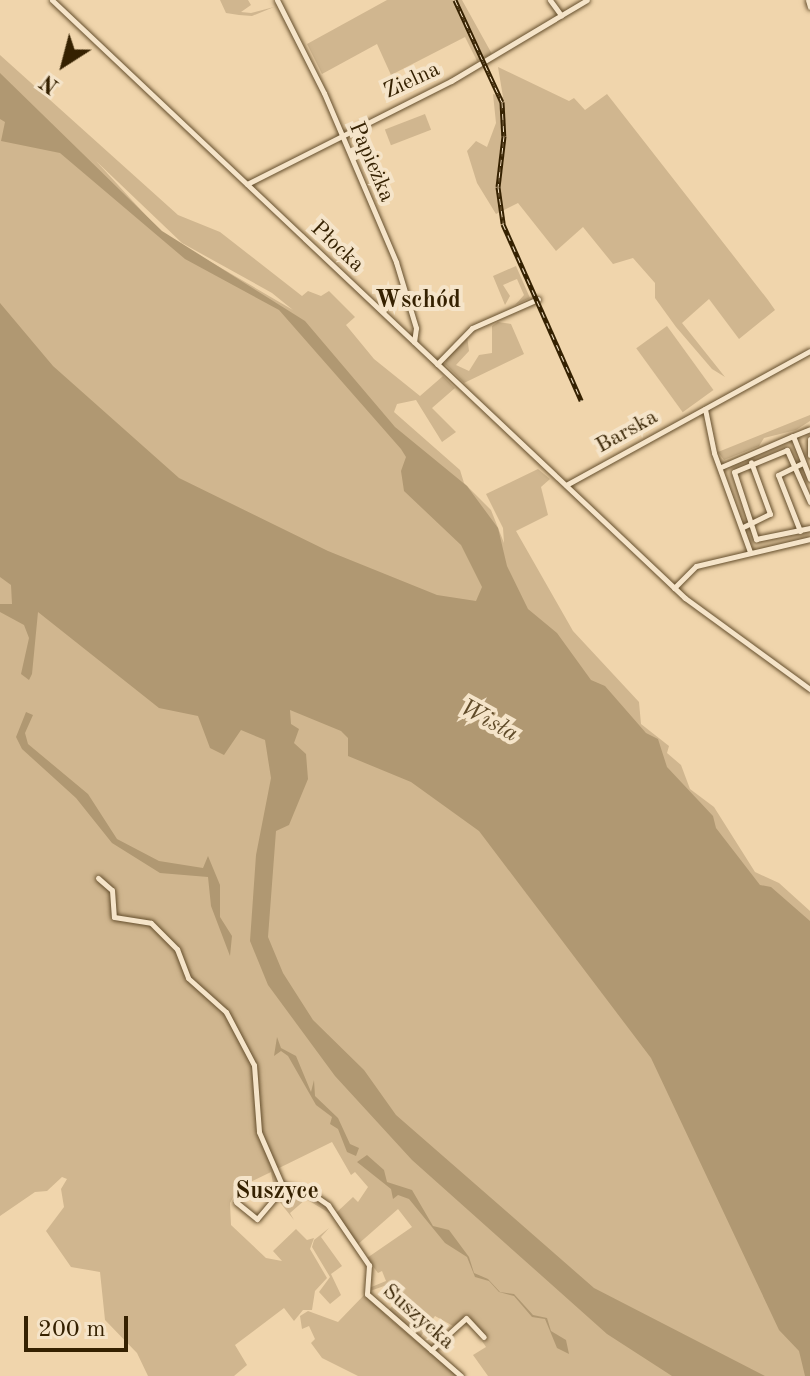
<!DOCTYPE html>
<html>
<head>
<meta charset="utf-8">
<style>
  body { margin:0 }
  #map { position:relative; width:810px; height:1376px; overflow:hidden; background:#f0d5ac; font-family:"Old Standard TT",serif }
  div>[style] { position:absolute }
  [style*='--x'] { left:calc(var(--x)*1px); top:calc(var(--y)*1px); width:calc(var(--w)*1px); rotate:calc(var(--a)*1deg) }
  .green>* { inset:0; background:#d0b68f; transform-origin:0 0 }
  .water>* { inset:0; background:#b09872 }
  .roads { filter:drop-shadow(0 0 2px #644e2c) drop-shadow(0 0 2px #644e2c) }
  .minor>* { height:5px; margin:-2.5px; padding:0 2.5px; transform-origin:2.5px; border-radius:2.5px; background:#f5e4c9 }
  .rail>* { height:5px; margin-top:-2.5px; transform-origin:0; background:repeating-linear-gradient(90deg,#f5e4c9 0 6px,#352101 0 12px); box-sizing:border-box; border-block:2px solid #352101 }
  span { translate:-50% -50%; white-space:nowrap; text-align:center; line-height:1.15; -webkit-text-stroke:8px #f5e4c9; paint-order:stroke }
  .street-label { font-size:22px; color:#352101 }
  .neighbourhood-label { font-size:24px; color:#352101; font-weight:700 }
  .water-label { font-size:24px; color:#604b29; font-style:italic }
  .north { position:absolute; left:24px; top:24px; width:80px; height:80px; -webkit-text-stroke:6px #f5e4c9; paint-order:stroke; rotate:216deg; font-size:22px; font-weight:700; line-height:32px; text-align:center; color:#352101 }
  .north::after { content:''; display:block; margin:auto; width:28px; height:36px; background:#352101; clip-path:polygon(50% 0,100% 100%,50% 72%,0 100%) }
  .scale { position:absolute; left:24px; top:1316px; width:104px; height:36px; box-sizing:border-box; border:4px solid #352101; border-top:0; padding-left:10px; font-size:24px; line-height:28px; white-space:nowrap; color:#352101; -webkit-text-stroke:6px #f5e4c9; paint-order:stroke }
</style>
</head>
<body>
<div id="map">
  <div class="green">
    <div style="clip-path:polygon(220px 0,248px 0,251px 5px,241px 12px,251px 13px,274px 7px,252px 16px,239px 15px,226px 13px)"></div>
    <div style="clip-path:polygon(387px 0,462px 0,492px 54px,477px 61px,465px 37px,391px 75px,377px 44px,322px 74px,307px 44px)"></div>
    <div style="clip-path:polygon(evenodd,0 55px,178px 215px,220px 232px,302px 296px,308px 291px,321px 296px,329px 291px,355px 317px,346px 325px,374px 359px,420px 396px,443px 376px,455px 388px,432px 408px,456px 432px,442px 442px,416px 400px,397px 404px,394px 412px,460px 470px,464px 483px,491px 510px,504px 543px,503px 528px,486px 494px,538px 469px,550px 479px,541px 487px,548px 515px,516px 531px,573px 631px,639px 702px,641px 724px,669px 746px,667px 753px,681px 765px,690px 789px,714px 807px,755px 872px,779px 883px,810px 911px,810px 1376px,488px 1376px,473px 1355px,486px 1347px,482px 1341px,486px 1338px,469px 1316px,453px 1326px,435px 1316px,419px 1339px,378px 1303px,389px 1310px,398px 1299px,387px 1285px,370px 1291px,374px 1299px,367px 1292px,366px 1289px,367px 1282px,369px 1288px,386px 1281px,382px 1271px,378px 1273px,372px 1265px,371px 1269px,369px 1276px,367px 1258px,412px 1227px,398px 1209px,356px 1246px,336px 1213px,353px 1197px,358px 1202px,368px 1187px,355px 1172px,351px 1175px,332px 1142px,275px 1170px,281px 1187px,272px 1202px,260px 1213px,275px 1195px,271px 1172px,238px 1188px,230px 1203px,231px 1225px,266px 1258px,282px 1261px,273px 1251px,296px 1229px,307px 1240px,314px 1238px,310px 1249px,327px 1278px,315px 1291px,312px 1310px,303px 1310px,294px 1321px,284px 1308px,235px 1345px,247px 1365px,234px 1376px,148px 1376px,137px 1353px,105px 1320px,100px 1272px,71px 1267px,46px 1231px,64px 1207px,61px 1189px,67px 1179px,62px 1177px,47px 1191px,35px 1192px,0 1216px,0 55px,96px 161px,182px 243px,272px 293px,293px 310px,163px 234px,96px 161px)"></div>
    <div style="clip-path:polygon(498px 67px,569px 101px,574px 98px,585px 110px,607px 94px,768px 300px,775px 310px,739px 339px,709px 299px,682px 323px,725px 377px,712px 369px,676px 327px,655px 298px,655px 283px,633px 258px,613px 264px,583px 227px,556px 251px,518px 203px,496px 214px,477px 183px,467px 151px,476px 141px,487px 147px,496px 123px,493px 94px,503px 97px)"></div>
    <div style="left:425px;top:114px;width:17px;height:43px;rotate:69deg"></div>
    <div style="clip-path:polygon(516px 266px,530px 298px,515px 305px,524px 295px,517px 279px,503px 285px,510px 296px,505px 305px,493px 276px)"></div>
    <div style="clip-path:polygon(498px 322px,511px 324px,524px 354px,464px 383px,445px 364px,448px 355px,467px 336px,469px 351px,456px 365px,469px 371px,479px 355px,492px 353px,492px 326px)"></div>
    <div style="left:667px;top:326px;width:79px;height:38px;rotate:54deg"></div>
    <div style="clip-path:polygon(810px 415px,810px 421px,796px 430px,764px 438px,759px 446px,724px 460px,718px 452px)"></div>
    <div style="clip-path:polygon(288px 1189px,319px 1198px,334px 1216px,306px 1199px,290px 1213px,294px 1220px,278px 1200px)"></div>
    <div style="clip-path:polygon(329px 1228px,321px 1237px,342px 1266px,331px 1274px,341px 1295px,330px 1304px,319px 1292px,330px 1277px,312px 1247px,314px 1240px)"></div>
    <div style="clip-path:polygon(365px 1294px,391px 1320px,458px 1376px,358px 1376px,322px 1358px,311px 1343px,315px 1339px,309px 1326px,302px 1329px,300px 1316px,308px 1311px,338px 1322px)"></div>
  </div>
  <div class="water">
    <div style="clip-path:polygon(0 73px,162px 231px,305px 321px,395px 427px,467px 486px,498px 528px,507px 566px,528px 609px,557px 633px,591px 680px,605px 686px,646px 733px,658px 739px,667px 767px,713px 816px,716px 828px,760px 885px,771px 887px,810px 921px,810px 1376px,805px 1376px,799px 1351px,779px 1330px,651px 1058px,479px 831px,411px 782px,348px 756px,348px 738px,341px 731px,290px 710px,291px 724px,299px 729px,294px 743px,306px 754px,308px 779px,289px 825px,276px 831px,268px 937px,283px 973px,313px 1020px,364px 1070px,396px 1115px,594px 1288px,765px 1376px,672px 1376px,607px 1334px,412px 1160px,335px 1076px,268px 985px,250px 941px,256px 855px,271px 778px,265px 740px,241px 730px,224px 755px,210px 748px,198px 716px,159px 708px,38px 612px,32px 674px,29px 680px,21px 674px,29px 638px,24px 625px,0 612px,0 604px,12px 604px,11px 585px,0 577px,0 303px,53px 366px,179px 478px,328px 551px,437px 595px,476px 601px,482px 587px,461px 545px,404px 491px,401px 471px,406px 457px,401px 449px,279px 310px,185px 259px,60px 153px,1px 141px,5px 122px,0 119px)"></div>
    <div style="clip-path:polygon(26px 712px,33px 715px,25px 733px,28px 744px,88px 794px,117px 839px,159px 861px,203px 868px,208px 856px,220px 885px,220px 917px,232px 936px,230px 956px,211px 906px,208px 877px,160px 873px,112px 843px,76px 798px,22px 749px,16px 737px)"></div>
    <div style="clip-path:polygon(277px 1037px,281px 1048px,296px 1056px,311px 1092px,314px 1080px,315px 1096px,338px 1118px,350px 1144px,359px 1148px,356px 1156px,347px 1152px,338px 1129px,330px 1124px,332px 1117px,316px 1105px,288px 1056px,281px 1051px,274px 1056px)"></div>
    <div style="clip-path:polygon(367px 1155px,384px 1170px,387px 1182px,412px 1190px,433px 1226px,449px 1230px,469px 1257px,474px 1273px,488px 1279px,500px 1292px,514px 1294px,533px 1315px,547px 1318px,551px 1331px,566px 1340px,569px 1354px,557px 1348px,545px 1319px,532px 1317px,514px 1296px,499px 1292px,489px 1281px,475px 1277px,467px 1257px,445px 1243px,409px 1199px,398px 1195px,393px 1199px,391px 1189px,357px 1162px)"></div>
  </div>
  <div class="roads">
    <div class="minor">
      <div style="--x:52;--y:0;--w:871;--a:43.37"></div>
      <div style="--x:685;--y:598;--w:155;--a:36.1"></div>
      <div style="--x:277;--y:0;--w:104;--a:63.2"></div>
      <div style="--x:324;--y:93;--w:184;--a:66.9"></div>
      <div style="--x:396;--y:262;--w:69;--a:73.1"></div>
      <div style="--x:416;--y:328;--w:14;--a:98"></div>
      <div style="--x:550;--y:0;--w:19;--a:54"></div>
      <div style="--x:808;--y:0;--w:7;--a:74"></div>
      <div style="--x:247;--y:184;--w:229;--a:-26.8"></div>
      <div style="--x:451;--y:81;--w:158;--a:-30.8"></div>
      <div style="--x:437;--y:364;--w:50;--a:-45.8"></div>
      <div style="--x:472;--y:328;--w:72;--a:-23.7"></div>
      <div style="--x:705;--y:409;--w:45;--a:78.4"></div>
      <div style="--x:714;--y:453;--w:105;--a:70"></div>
      <div style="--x:793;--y:436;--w:18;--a:-22"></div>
      <div style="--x:810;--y:439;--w:16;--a:90"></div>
      <div style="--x:721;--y:467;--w:78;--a:-23.3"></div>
      <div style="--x:793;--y:436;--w:46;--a:68.4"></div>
      <div style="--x:566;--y:485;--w:278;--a:-28.8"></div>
      <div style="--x:810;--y:502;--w:57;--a:-113.9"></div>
      <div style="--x:787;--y:450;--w:57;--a:157.5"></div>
      <div style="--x:734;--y:472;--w:71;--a:71.8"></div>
      <div style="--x:756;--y:539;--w:55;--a:-11.5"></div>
      <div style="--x:743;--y:527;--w:30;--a:-26"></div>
      <div style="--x:770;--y:514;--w:55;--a:-110.1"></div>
      <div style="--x:800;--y:531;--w:60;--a:-111.4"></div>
      <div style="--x:778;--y:475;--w:28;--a:-26"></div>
      <div style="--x:674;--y:588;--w:31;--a:-45"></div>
      <div style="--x:696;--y:566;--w:117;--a:-13.3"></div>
      <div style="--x:98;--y:878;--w:18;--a:41"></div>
      <div style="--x:112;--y:890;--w:27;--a:86"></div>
      <div style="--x:114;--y:917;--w:37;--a:9"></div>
      <div style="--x:151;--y:923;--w:37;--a:45"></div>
      <div style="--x:177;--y:949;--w:31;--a:69"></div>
      <div style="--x:188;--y:978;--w:51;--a:41.8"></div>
      <div style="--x:226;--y:1012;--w:60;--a:62.2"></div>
      <div style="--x:254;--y:1065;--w:67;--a:85.7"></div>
      <div style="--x:259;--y:1132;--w:58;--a:66.5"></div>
      <div style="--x:282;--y:1185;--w:30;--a:15"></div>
      <div style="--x:311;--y:1193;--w:21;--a:35"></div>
      <div style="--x:328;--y:1205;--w:73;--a:55.7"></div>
      <div style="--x:369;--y:1265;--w:29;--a:94"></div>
      <div style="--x:367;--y:1294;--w:125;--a:41.1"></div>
      <div style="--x:236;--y:1202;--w:27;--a:39"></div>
      <div style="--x:257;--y:1219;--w:42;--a:-49.8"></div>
      <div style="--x:431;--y:1350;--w:47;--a:-42.4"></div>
      <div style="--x:466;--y:1318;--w:26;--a:47"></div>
    </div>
  </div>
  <div class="rail">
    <div style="--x:455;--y:0;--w:112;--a:65.3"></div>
    <div style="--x:502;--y:102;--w:34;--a:87"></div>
    <div style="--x:504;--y:136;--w:51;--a:96.7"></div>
    <div style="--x:498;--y:187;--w:37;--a:82"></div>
    <div style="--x:503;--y:224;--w:193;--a:66.1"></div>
  </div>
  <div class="street-label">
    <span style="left:412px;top:81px;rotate:-25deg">Zielna</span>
    <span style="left:371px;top:162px;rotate:67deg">Papieżka</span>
    <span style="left:337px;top:247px;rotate:43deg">Płocka</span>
    <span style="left:627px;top:432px;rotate:-29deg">Barska</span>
    <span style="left:418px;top:1317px;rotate:41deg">Suszycka</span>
  </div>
  <div class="neighbourhood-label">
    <span style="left:418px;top:302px">Wschód</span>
    <span style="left:277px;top:1193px">Suszyce</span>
  </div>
  <div class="water-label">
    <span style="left:488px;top:722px;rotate:29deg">Wisła</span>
  </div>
  <div class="north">N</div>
  <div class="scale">200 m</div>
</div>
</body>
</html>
